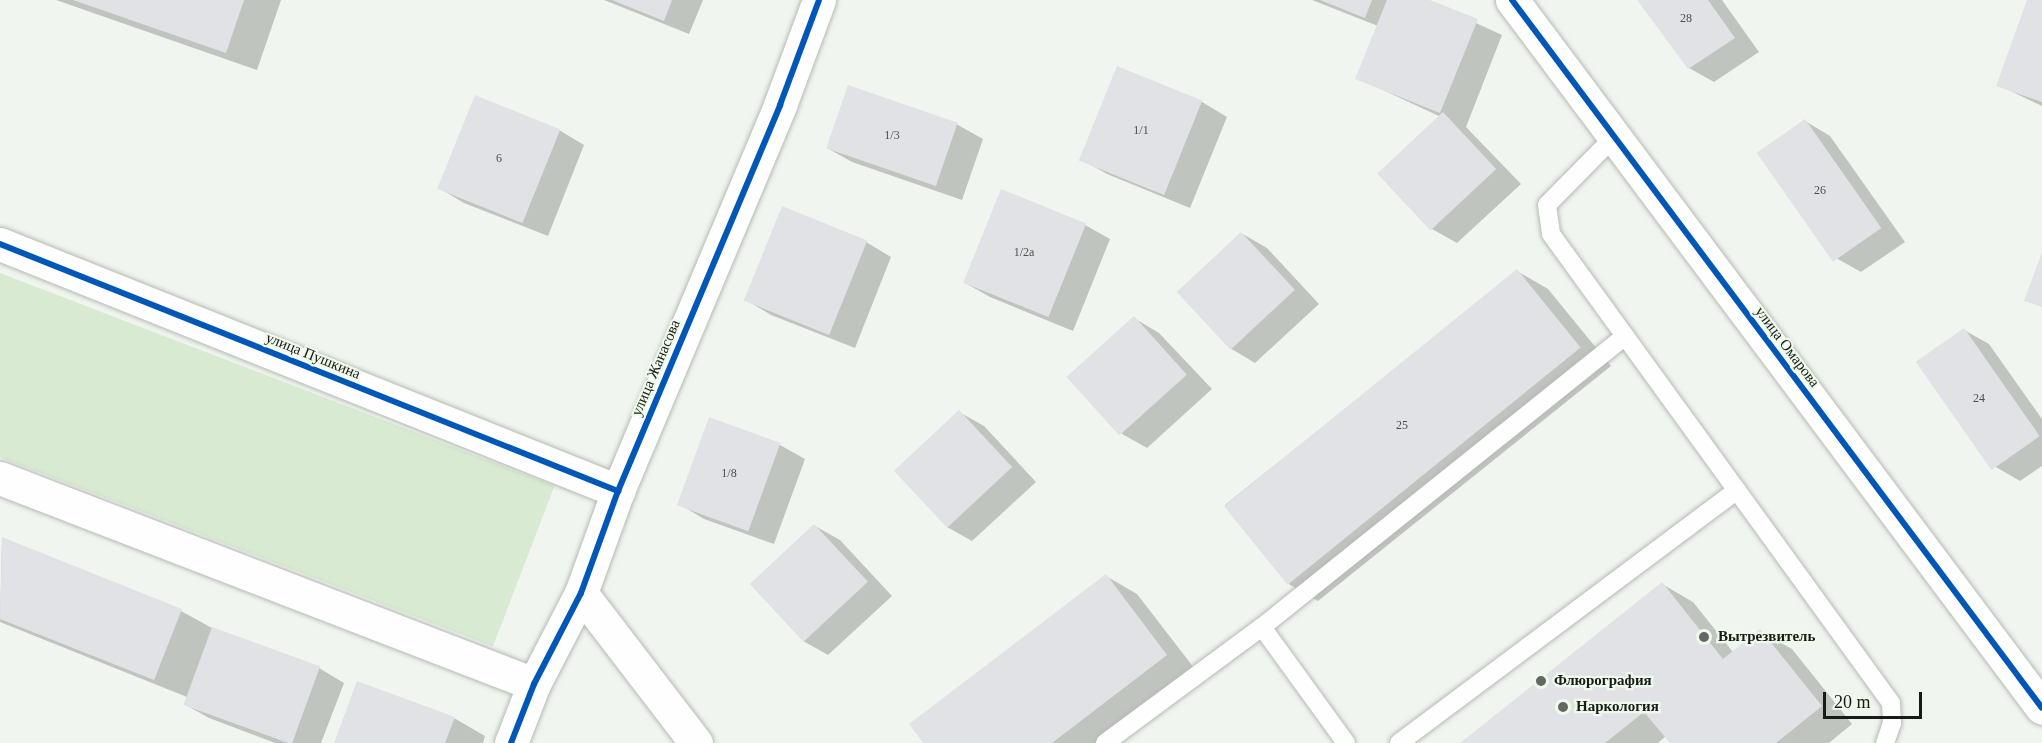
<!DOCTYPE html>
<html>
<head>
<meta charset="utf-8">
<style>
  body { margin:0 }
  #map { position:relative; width:2042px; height:743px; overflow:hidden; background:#f0f6ef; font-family:"Times New Roman",serif }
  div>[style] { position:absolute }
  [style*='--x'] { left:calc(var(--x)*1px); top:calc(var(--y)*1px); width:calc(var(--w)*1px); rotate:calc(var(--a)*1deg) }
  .green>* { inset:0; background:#d8ead2; transform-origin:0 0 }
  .shadow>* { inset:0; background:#0003 }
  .building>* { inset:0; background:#e1e2e5; transform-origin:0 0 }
  .roads { filter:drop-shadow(0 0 2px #b5bab4) drop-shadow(0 0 2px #b5bab4) }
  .service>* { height:18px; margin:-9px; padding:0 9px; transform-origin:9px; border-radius:9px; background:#fdfefd }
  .minor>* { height:33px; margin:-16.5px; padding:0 16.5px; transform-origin:16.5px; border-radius:16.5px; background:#fdfefd }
  .tertiary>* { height:33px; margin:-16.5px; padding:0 16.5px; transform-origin:16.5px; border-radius:16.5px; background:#fdfefd }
  .cycleway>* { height:6px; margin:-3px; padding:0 3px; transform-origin:3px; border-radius:3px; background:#0057b8 }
  .dots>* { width:16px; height:16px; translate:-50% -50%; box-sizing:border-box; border:3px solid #eff9ec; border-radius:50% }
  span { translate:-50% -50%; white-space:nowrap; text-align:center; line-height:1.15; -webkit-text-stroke:4.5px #eff9ec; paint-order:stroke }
  .number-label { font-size:12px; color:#4c4f4d }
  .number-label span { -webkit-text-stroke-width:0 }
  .street-label { font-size:15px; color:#181b17 }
  .poi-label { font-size:15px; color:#181b17; font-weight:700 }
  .left { translate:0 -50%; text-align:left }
  .scale { position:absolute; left:1823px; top:692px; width:99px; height:27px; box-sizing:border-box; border:3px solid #181b17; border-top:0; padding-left:8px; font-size:18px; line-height:21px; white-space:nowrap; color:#181b17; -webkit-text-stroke:4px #eff9ec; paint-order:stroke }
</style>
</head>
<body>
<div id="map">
  <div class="green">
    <div style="left:0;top:273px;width:594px;height:172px;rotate:21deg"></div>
  </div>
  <div class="shadow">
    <div style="clip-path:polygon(56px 0,281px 0,257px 70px)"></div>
    <div style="clip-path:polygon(604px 0,703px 0,689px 34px)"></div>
    <div style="clip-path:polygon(1312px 0,1426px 0,1502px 35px,1466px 127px,1521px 184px,1457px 243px,1432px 229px,1441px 117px,1357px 78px,1378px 26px)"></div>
    <div style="clip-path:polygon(1639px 0,1722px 0,1759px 52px,1714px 82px,1689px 68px)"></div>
    <div style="clip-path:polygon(2028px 0,2042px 0,2042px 106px,1998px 85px)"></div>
    <div style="clip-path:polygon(1118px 68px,1202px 102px,1227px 117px,1190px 208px,1107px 174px,1082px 160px)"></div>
    <div style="clip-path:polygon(849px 87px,958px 125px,983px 139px,962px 200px,852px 162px,827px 148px)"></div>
    <div style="clip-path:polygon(1805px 121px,1830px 136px,1905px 242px,1861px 272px,1836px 258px)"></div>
    <div style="clip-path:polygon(559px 130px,584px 145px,548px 236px,464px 203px,439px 188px)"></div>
    <div style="clip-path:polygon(1085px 225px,1110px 239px,1073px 331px,990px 297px,965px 283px)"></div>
    <div style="clip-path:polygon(1241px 233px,1267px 248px,1319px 304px,1255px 363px,1230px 348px)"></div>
    <div style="clip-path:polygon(866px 242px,891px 257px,855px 348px,771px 315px,746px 300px)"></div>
    <div style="clip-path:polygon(1517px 271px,1548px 289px,1611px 366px,1318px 601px,1287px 583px,1225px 505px)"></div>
    <div style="clip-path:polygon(1134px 318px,1159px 333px,1212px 389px,1147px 448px,1122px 434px)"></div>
    <div style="clip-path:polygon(1964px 330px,1989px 344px,2042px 419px,2042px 466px,2020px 481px,1994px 466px,1918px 363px)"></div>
    <div style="clip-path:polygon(959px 412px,984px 426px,1036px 482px,972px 541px,947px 527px)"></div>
    <div style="clip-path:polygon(710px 419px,780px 445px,805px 459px,774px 544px,704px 519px,679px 504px)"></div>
    <div style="clip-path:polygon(815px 526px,840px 540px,892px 596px,828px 655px,803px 641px)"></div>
    <div style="clip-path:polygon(2px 539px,181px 611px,212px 628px,319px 668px,344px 683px,321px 743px,275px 743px,209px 718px,184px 704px,187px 697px,0 622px)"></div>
    <div style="clip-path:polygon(1106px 576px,1137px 594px,1198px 673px,1106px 743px,925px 743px)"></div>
    <div style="clip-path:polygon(1662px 584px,1693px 602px,1733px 652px,1760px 631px,1792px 649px,1852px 724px,1829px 743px,1672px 743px,1666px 736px,1658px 743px,1462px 743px)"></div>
    <div style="clip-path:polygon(454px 718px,485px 736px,483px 743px,336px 743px)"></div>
  </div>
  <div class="building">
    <div style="clip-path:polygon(73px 0,244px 0,226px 53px)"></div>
    <div style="clip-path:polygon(612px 0,672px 0,664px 21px)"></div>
    <div style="clip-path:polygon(1320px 0,1372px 0,1365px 18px)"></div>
    <div style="clip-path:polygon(1387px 0,1430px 0,1478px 19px,1440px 113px,1355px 79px)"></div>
    <div style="clip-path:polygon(1637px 0,1708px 0,1735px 38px,1688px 69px)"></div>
    <div style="clip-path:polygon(2027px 0,2042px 0,2042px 102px,1996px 86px)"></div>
    <div style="left:1117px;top:66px;width:92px;height:102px;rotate:22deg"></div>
    <div style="left:848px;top:85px;width:116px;height:67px;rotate:19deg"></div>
    <div style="left:475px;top:95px;width:92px;height:101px;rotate:22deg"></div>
    <div style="left:1443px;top:112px;width:78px;height:90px;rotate:47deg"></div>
    <div style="left:1805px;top:119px;width:133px;height:59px;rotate:55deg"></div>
    <div style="left:1001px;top:189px;width:92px;height:101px;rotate:22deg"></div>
    <div style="left:782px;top:206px;width:92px;height:102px;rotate:22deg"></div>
    <div style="left:1241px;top:232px;width:79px;height:88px;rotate:47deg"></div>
    <div style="clip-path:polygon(2042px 252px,2042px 307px,2024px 301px)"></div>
    <div style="left:1517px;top:269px;width:101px;height:377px;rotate:51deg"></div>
    <div style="left:1134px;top:316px;width:79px;height:91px;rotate:48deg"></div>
    <div style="left:1964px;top:328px;width:132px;height:59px;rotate:55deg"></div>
    <div style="left:959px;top:410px;width:78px;height:89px;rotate:47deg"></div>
    <div style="left:709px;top:417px;width:76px;height:94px;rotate:20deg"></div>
    <div style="left:814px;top:524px;width:79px;height:88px;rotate:47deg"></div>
    <div style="clip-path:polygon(2px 537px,182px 609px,154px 680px,0 619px)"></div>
    <div style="clip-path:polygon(1106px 574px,1167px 655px,1052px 743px,923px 743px,909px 724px)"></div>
    <div style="clip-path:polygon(1662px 582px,1723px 659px,1760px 629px,1822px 706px,1776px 743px,1670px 743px,1644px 712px,1605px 743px,1460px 743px)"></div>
    <div style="left:212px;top:627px;width:115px;height:83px;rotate:20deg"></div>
    <div style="clip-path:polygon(357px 681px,455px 717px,445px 743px,334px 743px)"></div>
  </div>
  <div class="roads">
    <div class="service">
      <div style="--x:1614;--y:137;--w:95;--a:134.6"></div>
      <div style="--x:1547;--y:205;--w:29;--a:82"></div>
      <div style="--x:1551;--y:234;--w:579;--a:54.06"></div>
      <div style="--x:1891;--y:703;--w:20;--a:87"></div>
      <div style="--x:1892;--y:723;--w:21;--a:109"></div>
      <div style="--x:1105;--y:743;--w:195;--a:-36.5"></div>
      <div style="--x:1346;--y:743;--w:143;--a:-125.9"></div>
      <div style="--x:1262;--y:627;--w:465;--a:-38.7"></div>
      <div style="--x:1399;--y:743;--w:422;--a:-36.8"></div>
    </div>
    <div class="minor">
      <div style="--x:0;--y:244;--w:666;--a:21.79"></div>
      <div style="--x:0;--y:478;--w:572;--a:21.1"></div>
      <div style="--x:581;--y:593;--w:189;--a:52.5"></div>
      <div style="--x:511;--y:743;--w:63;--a:-68.7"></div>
      <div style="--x:534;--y:684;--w:102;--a:-62.7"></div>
      <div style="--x:581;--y:593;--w:109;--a:-70.1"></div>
      <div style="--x:618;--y:491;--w:419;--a:-67.2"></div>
      <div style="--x:780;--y:105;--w:112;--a:-69.6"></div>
    </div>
    <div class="tertiary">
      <div style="--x:1512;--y:0;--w:884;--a:53.18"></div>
    </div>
  </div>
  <div class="cycleway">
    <div style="--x:1512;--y:0;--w:884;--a:53.18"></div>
    <div style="--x:0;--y:244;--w:666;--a:21.79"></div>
    <div style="--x:511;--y:743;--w:63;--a:-68.7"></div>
    <div style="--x:534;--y:684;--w:102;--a:-62.7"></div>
    <div style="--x:581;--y:593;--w:109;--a:-70.1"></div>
    <div style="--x:618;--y:491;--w:419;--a:-67.2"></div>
    <div style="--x:780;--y:105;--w:112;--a:-69.6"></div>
  </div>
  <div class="dots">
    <div style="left:1704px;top:637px;background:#646863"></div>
    <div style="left:1541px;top:681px;background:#646863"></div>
    <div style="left:1563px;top:707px;background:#646863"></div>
  </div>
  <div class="number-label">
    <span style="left:1686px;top:19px">28</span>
    <span style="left:1141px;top:131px">1/1</span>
    <span style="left:892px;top:136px">1/3</span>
    <span style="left:499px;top:159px">6</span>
    <span style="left:1820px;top:191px">26</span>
    <span style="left:1024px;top:253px">1/2а</span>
    <span style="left:1979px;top:399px">24</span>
    <span style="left:1402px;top:426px">25</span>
    <span style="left:729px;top:474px">1/8</span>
  </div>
  <div class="street-label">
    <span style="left:1787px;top:347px;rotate:53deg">улица Омарова</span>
    <span style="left:313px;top:356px;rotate:22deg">улица Пушкина</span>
    <span style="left:656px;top:368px;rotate:-67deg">улица Жанасова</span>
  </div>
  <div class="poi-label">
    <span class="left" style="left:1718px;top:637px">Вытрезвитель</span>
    <span class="left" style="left:1554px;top:681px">Флюрография</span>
    <span class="left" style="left:1576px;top:707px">Наркология</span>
  </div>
  <div class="scale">20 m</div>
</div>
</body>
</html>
